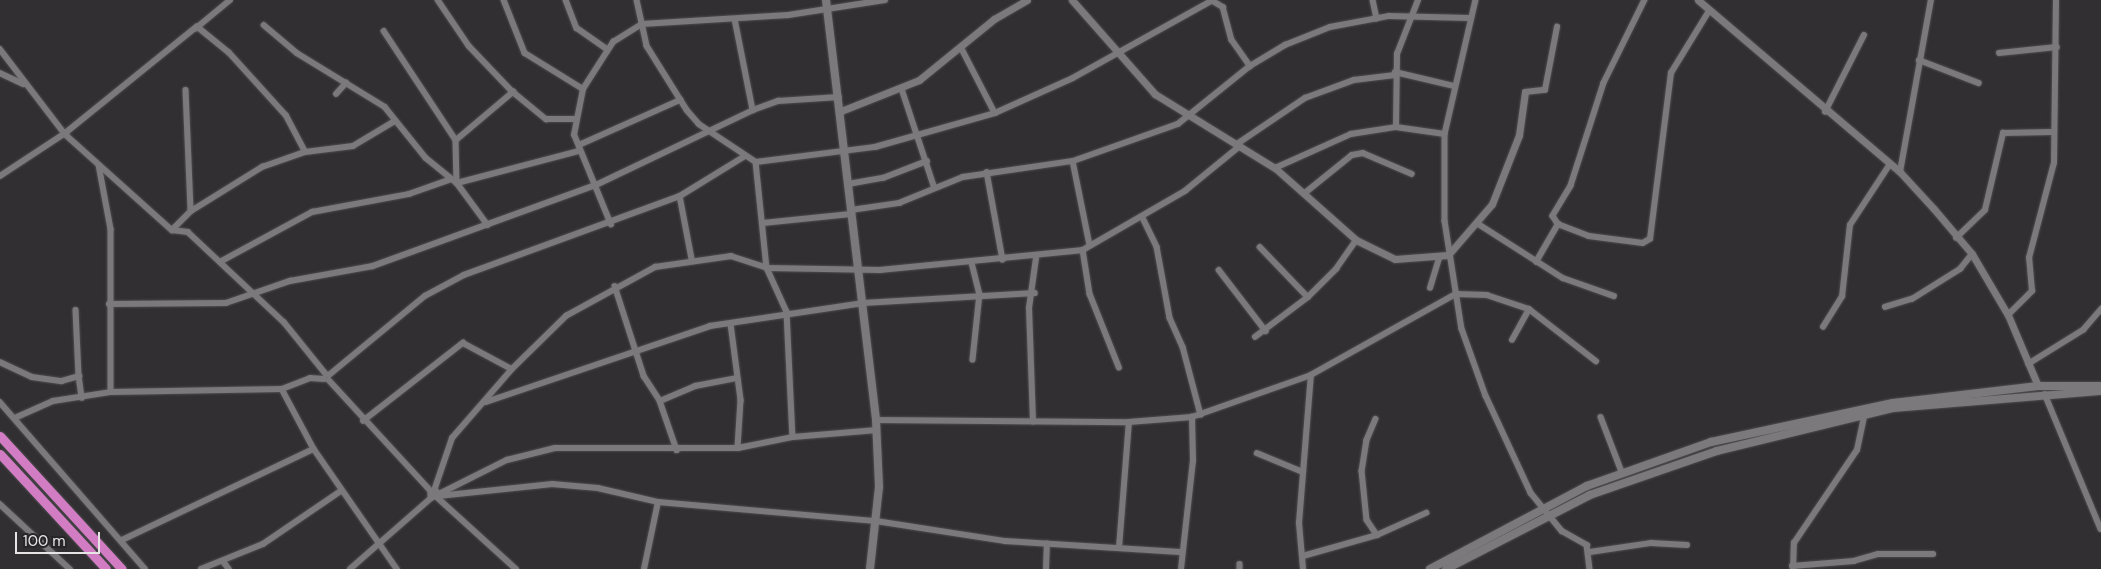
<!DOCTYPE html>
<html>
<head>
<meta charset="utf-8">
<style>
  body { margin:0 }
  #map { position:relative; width:2101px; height:569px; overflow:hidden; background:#312f31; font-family:"DM Sans",sans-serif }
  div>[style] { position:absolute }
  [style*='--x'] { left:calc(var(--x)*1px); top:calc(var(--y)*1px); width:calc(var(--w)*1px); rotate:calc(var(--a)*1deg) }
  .roads { filter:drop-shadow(0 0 1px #4e4c4e) drop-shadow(0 0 1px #4e4c4e) }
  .minor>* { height:5.5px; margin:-2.75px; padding:0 2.75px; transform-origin:2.75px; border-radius:2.75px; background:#7b797b }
  .tertiary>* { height:7px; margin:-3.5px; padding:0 3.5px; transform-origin:3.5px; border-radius:3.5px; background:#7b797b }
  .secondary>* { height:8px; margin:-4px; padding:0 4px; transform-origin:4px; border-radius:4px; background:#7b797b }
  .trunk>* { height:9px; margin:-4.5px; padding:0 4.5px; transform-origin:4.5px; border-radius:4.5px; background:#d27cc4 }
  span { translate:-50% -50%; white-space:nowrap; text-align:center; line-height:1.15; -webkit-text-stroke:4px #272527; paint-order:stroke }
  .scale { position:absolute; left:15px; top:532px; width:85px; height:22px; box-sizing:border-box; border:2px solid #e6e4e5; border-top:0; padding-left:6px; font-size:15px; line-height:18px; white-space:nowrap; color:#e6e4e5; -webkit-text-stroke:4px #272527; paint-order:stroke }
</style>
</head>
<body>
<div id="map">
  <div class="roads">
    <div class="minor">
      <div style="--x:438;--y:0;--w:55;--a:56"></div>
      <div style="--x:469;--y:46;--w:64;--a:46.3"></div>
      <div style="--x:513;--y:92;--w:43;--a:39.3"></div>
      <div style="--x:546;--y:119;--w:29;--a:0"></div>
      <div style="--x:504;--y:0;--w:57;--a:68.4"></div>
      <div style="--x:525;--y:53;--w:68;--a:31.8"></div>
      <div style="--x:566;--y:0;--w:30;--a:69"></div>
      <div style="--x:577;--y:28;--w:37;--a:35"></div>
      <div style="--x:637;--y:0;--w:47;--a:77.7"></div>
      <div style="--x:647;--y:46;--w:75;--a:58"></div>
      <div style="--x:687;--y:110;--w:18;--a:49"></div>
      <div style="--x:699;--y:124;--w:69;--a:33.7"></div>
      <div style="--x:756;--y:162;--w:107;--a:84.1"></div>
      <div style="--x:767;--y:268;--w:48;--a:65.6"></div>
      <div style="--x:787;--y:312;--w:125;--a:87.3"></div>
      <div style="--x:1373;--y:0;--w:19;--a:78"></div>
      <div style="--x:1476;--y:0;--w:138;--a:103"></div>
      <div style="--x:1445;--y:134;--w:87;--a:90"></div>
      <div style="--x:1445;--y:221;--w:109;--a:81.1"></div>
      <div style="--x:1462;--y:329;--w:71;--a:70.3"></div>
      <div style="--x:1486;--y:396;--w:107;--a:65.1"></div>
      <div style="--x:1531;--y:493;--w:49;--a:50.8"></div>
      <div style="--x:1562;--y:531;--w:29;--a:29"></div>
      <div style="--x:1587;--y:545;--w:24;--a:83"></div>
      <div style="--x:1645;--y:0;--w:93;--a:116.3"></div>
      <div style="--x:1604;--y:83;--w:108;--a:107.8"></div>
      <div style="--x:1571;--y:186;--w:35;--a:121"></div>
      <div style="--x:1553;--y:216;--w:9;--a:58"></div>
      <div style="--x:1558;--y:224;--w:33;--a:21"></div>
      <div style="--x:1589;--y:236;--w:54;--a:7.4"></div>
      <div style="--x:1643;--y:243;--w:8;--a:-30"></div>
      <div style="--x:1650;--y:239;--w:167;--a:-82.8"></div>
      <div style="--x:1671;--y:73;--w:73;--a:-58.5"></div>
      <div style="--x:1213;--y:1;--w:12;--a:31"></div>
      <div style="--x:1223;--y:7;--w:34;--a:75"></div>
      <div style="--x:1232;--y:40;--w:32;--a:55"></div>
      <div style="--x:735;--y:19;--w:93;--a:78.8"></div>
      <div style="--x:264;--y:25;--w:43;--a:40.3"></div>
      <div style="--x:297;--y:53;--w:103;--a:31.5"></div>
      <div style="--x:385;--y:107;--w:65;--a:51.2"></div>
      <div style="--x:426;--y:158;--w:40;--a:39"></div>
      <div style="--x:457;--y:183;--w:126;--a:-14.7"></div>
      <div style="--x:195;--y:29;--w:45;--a:-39.6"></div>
      <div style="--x:384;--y:31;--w:131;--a:56.6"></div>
      <div style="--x:456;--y:140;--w:43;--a:88.7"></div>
      <div style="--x:457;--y:183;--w:52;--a:53.6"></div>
      <div style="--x:961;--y:47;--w:74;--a:62.7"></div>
      <div style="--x:0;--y:49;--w:107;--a:52.6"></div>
      <div style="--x:1999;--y:53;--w:58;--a:-5.9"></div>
      <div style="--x:1919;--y:60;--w:64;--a:21"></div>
      <div style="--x:1395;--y:72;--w:61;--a:13.3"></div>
      <div style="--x:0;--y:73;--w:26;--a:25"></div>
      <div style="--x:902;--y:89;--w:102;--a:71.7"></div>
      <div style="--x:186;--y:90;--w:121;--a:87.6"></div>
      <div style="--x:1525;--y:92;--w:20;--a:-6"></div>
      <div style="--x:1545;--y:90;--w:64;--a:-79.2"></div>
      <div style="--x:336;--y:94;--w:15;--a:-48"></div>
      <div style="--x:1825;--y:112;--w:86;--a:-63.1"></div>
      <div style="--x:1396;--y:127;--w:73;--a:-89.2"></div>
      <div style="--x:1397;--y:54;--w:58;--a:-68.7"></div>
      <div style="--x:456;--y:140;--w:75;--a:-40.1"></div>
      <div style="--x:1237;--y:144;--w:82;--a:-34.1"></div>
      <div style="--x:1305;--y:98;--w:52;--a:-20.2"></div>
      <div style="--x:1354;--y:80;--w:41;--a:-7"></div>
      <div style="--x:579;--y:145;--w:111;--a:-24"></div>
      <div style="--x:305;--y:152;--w:41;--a:-117.8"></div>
      <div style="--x:286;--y:116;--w:85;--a:-132.1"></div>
      <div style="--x:229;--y:53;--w:41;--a:-140.9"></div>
      <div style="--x:197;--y:27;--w:170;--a:141"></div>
      <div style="--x:65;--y:134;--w:144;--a:41.9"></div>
      <div style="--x:172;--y:230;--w:16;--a:7"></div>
      <div style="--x:188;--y:232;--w:132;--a:43.2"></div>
      <div style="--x:284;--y:322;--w:67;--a:51.1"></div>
      <div style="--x:1073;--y:161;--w:86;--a:78.6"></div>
      <div style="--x:756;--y:162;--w:120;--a:-7.2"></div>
      <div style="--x:875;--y:147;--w:125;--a:-15.8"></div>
      <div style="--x:995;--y:113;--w:85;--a:-24.2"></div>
      <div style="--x:1073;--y:78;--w:160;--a:-29.1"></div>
      <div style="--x:99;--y:165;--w:65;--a:79.4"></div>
      <div style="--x:111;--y:229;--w:163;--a:90"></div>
      <div style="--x:1275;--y:168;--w:83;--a:-24.1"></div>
      <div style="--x:1351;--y:134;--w:46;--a:-8.8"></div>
      <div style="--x:1396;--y:127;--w:49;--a:8.1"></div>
      <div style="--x:987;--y:172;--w:89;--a:79.7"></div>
      <div style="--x:1900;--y:172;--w:175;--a:-79.8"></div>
      <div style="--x:0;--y:176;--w:80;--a:-33.3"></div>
      <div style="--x:848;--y:184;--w:36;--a:-10"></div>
      <div style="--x:883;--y:178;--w:47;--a:-21.1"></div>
      <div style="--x:1305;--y:193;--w:60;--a:-39"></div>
      <div style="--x:1352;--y:155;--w:11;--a:-10"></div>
      <div style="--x:1363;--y:153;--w:53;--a:23.2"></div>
      <div style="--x:680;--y:196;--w:64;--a:79.2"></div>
      <div style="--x:851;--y:210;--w:49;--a:-8.3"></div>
      <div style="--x:899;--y:203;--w:69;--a:-22.1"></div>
      <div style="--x:963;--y:177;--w:111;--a:-8.3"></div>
      <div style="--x:1073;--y:161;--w:111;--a:-19.4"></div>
      <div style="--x:1178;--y:124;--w:92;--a:-38.9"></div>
      <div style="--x:1250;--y:66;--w:41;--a:-31"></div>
      <div style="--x:1285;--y:45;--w:48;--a:-21.8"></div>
      <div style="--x:1330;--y:27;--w:60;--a:-10.6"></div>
      <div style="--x:1389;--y:16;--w:80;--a:1.4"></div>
      <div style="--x:1143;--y:218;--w:32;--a:64"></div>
      <div style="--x:1157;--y:247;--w:72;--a:79.6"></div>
      <div style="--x:1170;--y:318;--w:32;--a:66"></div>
      <div style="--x:1183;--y:347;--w:70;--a:75.2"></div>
      <div style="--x:763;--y:223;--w:88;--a:-5.8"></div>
      <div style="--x:1477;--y:223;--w:102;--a:32.6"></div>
      <div style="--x:1563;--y:278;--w:54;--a:19.4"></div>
      <div style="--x:611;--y:225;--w:97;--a:-112.3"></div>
      <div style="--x:574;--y:135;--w:47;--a:-78.9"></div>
      <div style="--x:583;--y:89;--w:56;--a:-57.4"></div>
      <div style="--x:613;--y:42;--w:34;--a:-32"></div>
      <div style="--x:642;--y:24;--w:146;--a:-3.5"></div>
      <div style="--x:788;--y:15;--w:98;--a:-8.8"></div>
      <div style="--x:172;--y:230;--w:27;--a:-45"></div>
      <div style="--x:191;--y:211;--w:84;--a:-31.8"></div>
      <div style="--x:262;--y:167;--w:46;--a:-19.2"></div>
      <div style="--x:305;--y:152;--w:48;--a:-7.1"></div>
      <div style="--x:353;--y:146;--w:49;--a:-30.8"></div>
      <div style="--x:1956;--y:238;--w:40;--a:-44"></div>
      <div style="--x:1985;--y:210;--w:79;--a:-76.8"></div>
      <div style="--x:2003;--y:133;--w:48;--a:-1.2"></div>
      <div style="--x:1260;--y:247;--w:69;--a:46.2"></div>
      <div style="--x:1083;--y:250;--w:45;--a:81"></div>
      <div style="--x:1090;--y:294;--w:79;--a:68.3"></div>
      <div style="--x:220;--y:262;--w:105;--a:-28.5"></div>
      <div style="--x:312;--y:212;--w:99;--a:-10.5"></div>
      <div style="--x:409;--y:194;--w:42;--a:-19.3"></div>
      <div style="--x:1536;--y:262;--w:44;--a:-59.9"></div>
      <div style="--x:972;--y:263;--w:32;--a:76"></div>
      <div style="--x:980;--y:294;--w:66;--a:96.1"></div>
      <div style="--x:1219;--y:270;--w:77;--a:52.4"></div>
      <div style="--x:615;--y:286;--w:95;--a:72.1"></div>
      <div style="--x:644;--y:376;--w:30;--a:57"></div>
      <div style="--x:660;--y:401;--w:52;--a:70.9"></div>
      <div style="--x:1430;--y:288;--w:31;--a:-73"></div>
      <div style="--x:109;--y:304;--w:117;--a:-0.5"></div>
      <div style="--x:226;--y:303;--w:68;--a:-19"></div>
      <div style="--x:290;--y:281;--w:84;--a:-10.2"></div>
      <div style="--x:373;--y:266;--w:237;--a:-20"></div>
      <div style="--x:596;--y:185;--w:174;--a:-25.5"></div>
      <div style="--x:753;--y:110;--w:27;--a:-20"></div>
      <div style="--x:778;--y:101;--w:61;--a:-3.8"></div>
      <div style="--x:1885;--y:307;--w:28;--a:-17"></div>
      <div style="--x:1912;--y:299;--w:57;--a:-32"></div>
      <div style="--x:1960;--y:269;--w:19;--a:-51"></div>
      <div style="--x:76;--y:310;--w:66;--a:87.4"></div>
      <div style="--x:2008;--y:315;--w:34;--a:-45"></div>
      <div style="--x:2032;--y:291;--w:33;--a:-95"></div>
      <div style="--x:2029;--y:258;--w:98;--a:-75.3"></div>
      <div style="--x:2054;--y:163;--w:163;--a:-89.3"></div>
      <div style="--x:731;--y:324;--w:77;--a:82.5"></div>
      <div style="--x:741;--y:400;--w:48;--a:93.6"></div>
      <div style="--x:1823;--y:327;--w:36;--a:-58"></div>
      <div style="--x:1842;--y:297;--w:72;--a:-83.7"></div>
      <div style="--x:1850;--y:225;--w:73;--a:-56.7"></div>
      <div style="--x:1255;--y:337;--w:66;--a:-37"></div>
      <div style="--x:1308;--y:297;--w:40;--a:-45"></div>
      <div style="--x:1336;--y:269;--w:35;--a:-55"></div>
      <div style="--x:1512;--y:340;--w:35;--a:-61"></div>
      <div style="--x:0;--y:362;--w:35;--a:25"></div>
      <div style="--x:32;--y:377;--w:30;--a:8"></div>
      <div style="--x:62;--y:381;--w:18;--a:-16"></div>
      <div style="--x:79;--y:376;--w:22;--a:82"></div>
      <div style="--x:2028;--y:364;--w:65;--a:-31.7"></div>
      <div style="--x:2083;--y:330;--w:28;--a:-49"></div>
      <div style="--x:329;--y:375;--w:124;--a:-39.5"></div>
      <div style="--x:425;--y:296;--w:44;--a:-28.3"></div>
      <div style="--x:464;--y:275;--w:230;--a:-20.1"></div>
      <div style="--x:680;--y:196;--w:76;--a:-31.6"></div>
      <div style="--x:329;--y:380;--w:152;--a:47.4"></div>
      <div style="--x:282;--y:389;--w:68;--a:61.9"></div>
      <div style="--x:314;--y:449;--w:146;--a:55.3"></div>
      <div style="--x:2045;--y:394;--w:146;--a:67.5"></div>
      <div style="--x:660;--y:401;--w:38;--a:-23"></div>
      <div style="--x:695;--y:386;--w:43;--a:-10.8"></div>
      <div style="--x:0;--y:402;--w:221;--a:49"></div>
      <div style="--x:486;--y:402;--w:237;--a:-18.7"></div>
      <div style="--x:710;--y:326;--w:155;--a:-8.5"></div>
      <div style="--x:863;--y:303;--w:172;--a:-3.3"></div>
      <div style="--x:17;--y:417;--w:39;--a:-24"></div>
      <div style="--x:53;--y:401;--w:59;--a:-8.8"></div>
      <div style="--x:111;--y:392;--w:171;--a:-1"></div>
      <div style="--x:282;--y:389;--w:30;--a:-21"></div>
      <div style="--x:310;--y:378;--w:14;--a:4"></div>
      <div style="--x:1601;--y:417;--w:59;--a:69.1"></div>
      <div style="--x:1376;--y:419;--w:23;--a:113"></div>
      <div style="--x:1367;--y:440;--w:31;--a:99"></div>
      <div style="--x:1362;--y:471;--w:49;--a:84.2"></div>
      <div style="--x:1367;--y:520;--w:18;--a:56"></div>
      <div style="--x:876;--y:420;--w:253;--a:0.5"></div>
      <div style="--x:1129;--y:422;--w:63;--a:-4.5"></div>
      <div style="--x:1192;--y:417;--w:126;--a:-19.4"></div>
      <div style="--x:1311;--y:375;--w:166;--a:-29.2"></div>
      <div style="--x:1456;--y:294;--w:31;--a:2"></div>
      <div style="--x:1487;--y:295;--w:44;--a:18.4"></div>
      <div style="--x:1529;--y:309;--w:85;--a:37.8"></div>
      <div style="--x:363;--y:421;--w:127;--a:-38"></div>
      <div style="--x:463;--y:343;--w:55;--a:28"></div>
      <div style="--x:1033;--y:422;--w:114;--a:-92"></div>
      <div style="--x:1029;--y:308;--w:50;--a:-82"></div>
      <div style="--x:1257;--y:453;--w:50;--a:22.4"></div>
      <div style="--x:434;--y:491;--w:56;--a:-71.2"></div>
      <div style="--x:452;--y:438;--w:91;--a:-49"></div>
      <div style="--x:512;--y:369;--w:76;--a:-44.5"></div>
      <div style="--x:566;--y:316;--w:102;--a:-28.8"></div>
      <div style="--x:655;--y:267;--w:77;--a:-8.2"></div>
      <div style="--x:731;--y:256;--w:38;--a:18"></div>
      <div style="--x:767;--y:268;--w:113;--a:1"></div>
      <div style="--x:880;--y:270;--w:204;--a:-5.6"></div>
      <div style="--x:1083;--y:250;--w:118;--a:-30"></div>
      <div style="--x:1185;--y:191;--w:71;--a:-39.3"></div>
      <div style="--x:437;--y:492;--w:6;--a:180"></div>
      <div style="--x:431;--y:492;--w:6;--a:90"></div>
      <div style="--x:431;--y:498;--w:85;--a:-26.6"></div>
      <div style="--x:507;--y:460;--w:49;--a:-14"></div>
      <div style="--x:555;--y:448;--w:183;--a:0"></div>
      <div style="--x:738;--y:448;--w:56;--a:-11.3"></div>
      <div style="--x:793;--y:437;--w:84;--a:-4.8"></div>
      <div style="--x:438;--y:496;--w:115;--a:-6"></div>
      <div style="--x:552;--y:484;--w:46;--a:5"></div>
      <div style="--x:598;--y:488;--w:62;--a:13.1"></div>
      <div style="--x:658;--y:502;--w:219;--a:5"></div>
      <div style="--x:876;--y:521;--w:131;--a:8.8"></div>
      <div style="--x:1005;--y:541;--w:175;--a:3.6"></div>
      <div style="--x:437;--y:497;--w:107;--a:42.3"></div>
      <div style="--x:0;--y:504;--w:96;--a:42.9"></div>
      <div style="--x:122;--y:540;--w:212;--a:-25.4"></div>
      <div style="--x:1119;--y:548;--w:126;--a:-85.5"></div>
      <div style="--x:1590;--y:552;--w:62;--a:-8.4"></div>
      <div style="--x:1651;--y:543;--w:36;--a:3"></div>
      <div style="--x:1303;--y:556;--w:77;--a:-15.8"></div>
      <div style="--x:1377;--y:535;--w:54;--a:-24.2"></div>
      <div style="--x:223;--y:561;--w:10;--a:53"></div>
      <div style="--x:1240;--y:564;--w:5;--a:90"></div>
      <div style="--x:1792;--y:566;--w:62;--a:-4.6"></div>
      <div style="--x:1854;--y:561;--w:25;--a:-16"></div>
      <div style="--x:1878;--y:554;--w:55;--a:0"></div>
      <div style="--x:201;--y:569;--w:67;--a:-22"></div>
      <div style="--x:263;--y:544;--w:94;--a:-34.2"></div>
      <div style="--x:350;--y:569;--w:108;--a:-41.2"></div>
      <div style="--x:644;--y:569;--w:68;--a:-78.2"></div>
      <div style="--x:1046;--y:569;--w:25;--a:-88"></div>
      <div style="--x:1181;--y:569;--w:109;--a:-83.7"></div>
      <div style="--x:1193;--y:461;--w:44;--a:-91.3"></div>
      <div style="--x:1303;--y:569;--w:46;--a:-95"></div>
      <div style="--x:1299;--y:523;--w:148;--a:-85.4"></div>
      <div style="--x:1793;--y:569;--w:26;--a:-88"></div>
      <div style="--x:1794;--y:543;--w:112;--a:-55.9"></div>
      <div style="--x:1857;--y:450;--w:35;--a:-78"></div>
    </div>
    <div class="tertiary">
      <div style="--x:1072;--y:0;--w:125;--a:48.6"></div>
      <div style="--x:1155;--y:94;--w:141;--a:31.7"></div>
      <div style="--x:1275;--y:168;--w:108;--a:41.6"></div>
      <div style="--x:1356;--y:240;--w:43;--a:26"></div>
      <div style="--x:1395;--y:259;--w:53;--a:-4.3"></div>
      <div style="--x:1448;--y:255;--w:67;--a:-49.2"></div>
      <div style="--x:1492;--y:204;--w:74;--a:-68.6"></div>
      <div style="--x:1519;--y:135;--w:43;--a:-82.1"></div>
      <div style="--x:1698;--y:0;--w:265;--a:40.4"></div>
      <div style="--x:1900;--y:172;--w:50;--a:47.4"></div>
      <div style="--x:1934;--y:209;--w:59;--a:49.8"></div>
      <div style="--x:1972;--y:254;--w:71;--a:59.5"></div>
      <div style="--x:2008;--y:315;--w:77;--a:67.1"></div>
      <div style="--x:841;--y:111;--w:84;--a:-21.7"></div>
      <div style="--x:919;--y:80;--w:97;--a:-39.1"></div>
      <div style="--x:994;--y:19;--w:38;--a:-30"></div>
    </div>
    <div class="secondary">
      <div style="--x:826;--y:0;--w:423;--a:83.2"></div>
      <div style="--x:876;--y:420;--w:67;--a:87.4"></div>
      <div style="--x:879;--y:487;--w:82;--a:96.3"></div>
      <div style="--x:1430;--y:569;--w:178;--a:-27.9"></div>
      <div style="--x:1587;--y:486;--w:132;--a:-19.5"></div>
      <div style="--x:1711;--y:442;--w:186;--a:-12.1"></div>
      <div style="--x:1893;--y:403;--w:146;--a:-6.7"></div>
      <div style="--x:2038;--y:386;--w:63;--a:0"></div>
      <div style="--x:1446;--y:569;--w:162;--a:-27.2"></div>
      <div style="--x:1590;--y:495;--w:134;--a:-19.1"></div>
      <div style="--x:1717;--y:451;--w:182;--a:-13.7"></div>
      <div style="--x:1894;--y:408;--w:208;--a:-4.7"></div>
    </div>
    <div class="trunk">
      <div style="--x:0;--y:436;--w:180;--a:47.5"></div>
      <div style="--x:0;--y:454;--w:156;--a:47.3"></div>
    </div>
  </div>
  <div class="scale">100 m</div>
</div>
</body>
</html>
